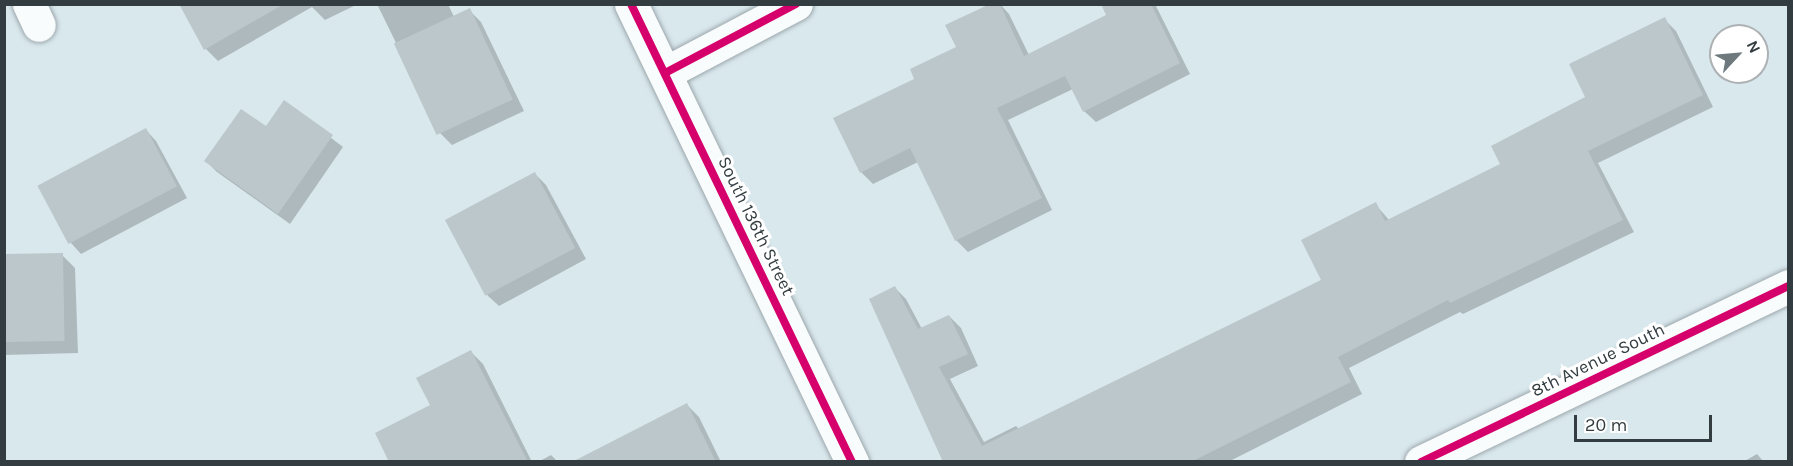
<!DOCTYPE html>
<html>
<head>
<meta charset="utf-8">
<style>
  body { margin:0 }
  #map { position:relative; width:1793px; height:466px; overflow:hidden; background:#d9e8ed; font-family:Karla,sans-serif }
  div>[style] { position:absolute }
  [style*='--x'] { left:calc(var(--x)*1px); top:calc(var(--y)*1px); width:calc(var(--w)*1px); rotate:calc(var(--a)*1deg) }
  .shadow>* { inset:0; background:#0003 }
  .building>* { inset:0; background:#bbc7cb; transform-origin:0 0 }
  .roads { filter:drop-shadow(0 0 2px #9ca7ac) drop-shadow(0 0 2px #9ca7ac) }
  .minor>* { height:33px; margin:-16.5px; padding:0 16.5px; transform-origin:16.5px; border-radius:16.5px; background:#f9fcfc }
  .cycleway>* { height:8px; margin:-4px; padding:0 4px; transform-origin:4px; border-radius:4px; background:#d6006c }
  span { translate:-50% -50%; white-space:nowrap; text-align:center; line-height:1.15; -webkit-text-stroke:6px #fff; paint-order:stroke }
  .street-label { font-size:18px; color:#333d41 }
  .frame { position:absolute; inset:0; border:6px solid #333d41; pointer-events:none }
  .north { position:absolute; left:1709px; top:24px; width:60px; height:60px; box-sizing:border-box; background:#fff; border:2px solid #adb1b3; border-radius:50%; rotate:64deg; font-size:16px; font-weight:700; line-height:24px; text-align:center; color:#333d41 }
  .north::after { content:''; display:block; margin:auto; width:21px; height:27px; background:#6d797d; clip-path:polygon(50% 0,100% 100%,50% 72%,0 100%) }
  .scale { position:absolute; left:1574px; top:415px; width:138px; height:27px; box-sizing:border-box; border:3px solid #333d41; border-top:0; padding-left:8px; font-size:18px; line-height:21px; white-space:nowrap; color:#333d41; -webkit-text-stroke:4px #fff; paint-order:stroke }
</style>
</head>
<body>
<div id="map">
  <div class="shadow">
    <div style="clip-path:polygon(180px 4px,358px 4px,325px 20px,312px 7px,218px 61px,206px 49px)"></div>
    <div style="clip-path:polygon(377px 4px,448px 4px,454px 17px,469px 10px,481px 22px,524px 111px,452px 145px,440px 133px)"></div>
    <div style="clip-path:polygon(1000px 4px,1009px 14px,1029px 55px,1108px 15px,1103px 4px,1155px 4px,1190px 74px,1096px 122px,1084px 111px,1073px 89px,1008px 120px,1052px 210px,968px 252px,956px 240px,918px 162px,873px 184px,861px 172px,916px 80px,958px 48px)"></div>
    <div style="clip-path:polygon(1664px 19px,1676px 31px,1713px 107px,1598px 163px,1634px 232px,1463px 314px,1460px 312px,1349px 368px,1362px 394px,1228px 462px,944px 462px,929px 430px,931px 429px,895px 288px,906px 299px,922px 329px,949px 316px,961px 328px,978px 366px,950px 379px,984px 442px,1016px 426px,1019px 429px,1323px 281px,1375px 204px,1390px 221px,1502px 165px,1587px 98px)"></div>
    <div style="clip-path:polygon(284px 102px,343px 147px,290px 224px,217px 172px,206px 161px,266px 128px)"></div>
    <div style="clip-path:polygon(146px 130px,156px 141px,187px 198px,81px 254px,71px 243px,40px 187px)"></div>
    <div style="clip-path:polygon(535px 174px,546px 185px,586px 259px,499px 306px,488px 296px,447px 220px)"></div>
    <div style="clip-path:polygon(62px 255px,75px 268px,78px 353px,4px 355px,4px 256px)"></div>
    <div style="clip-path:polygon(470px 351px,483px 364px,532px 462px,391px 462px)"></div>
    <div style="clip-path:polygon(687px 405px,699px 417px,721px 462px,575px 462px)"></div>
    <div style="clip-path:polygon(1757px 454px,1764px 462px,1743px 462px)"></div>
    <div style="clip-path:polygon(551px 455px,558px 462px,538px 462px)"></div>
  </div>
  <div class="building">
    <div style="clip-path:polygon(179px 4px,284px 4px,204px 50px)"></div>
    <div style="clip-path:polygon(990px 4px,1000px 4px,1024px 56px,1106px 15px,1101px 4px,1151px 4px,1180px 63px,1083px 112px,1065px 76px,997px 108px,1042px 198px,955px 241px,910px 148px,860px 173px,833px 118px,914px 79px,910px 69px,956px 47px,945px 25px)"></div>
    <div style="left:470px;top:8px;width:101px;height:84px;rotate:65deg"></div>
    <div style="clip-path:polygon(1665px 17px,1703px 95px,1588px 151px,1623px 220px,1450px 303px,1448px 300px,1338px 357px,1351px 382px,1191px 462px,943px 462px,869px 299px,895px 286px,918px 329px,949px 315px,968px 354px,939px 367px,982px 446px,1321px 280px,1301px 240px,1376px 202px,1385px 221px,1500px 164px,1491px 146px,1585px 97px,1569px 64px)"></div>
    <div style="clip-path:polygon(284px 100px,333px 135px,278px 214px,204px 161px,241px 109px,266px 126px)"></div>
    <div style="left:146px;top:128px;width:66px;height:123px;rotate:62deg"></div>
    <div style="left:535px;top:172px;width:86px;height:102px;rotate:62deg"></div>
    <div style="left:63px;top:253px;width:88px;height:59px;rotate:89deg"></div>
    <div style="clip-path:polygon(471px 350px,528px 462px,389px 462px,375px 433px,430px 405px,416px 378px)"></div>
    <div style="clip-path:polygon(687px 403px,716px 462px,572px 462px)"></div>
  </div>
  <div class="roads">
    <div class="minor">
      <div style="--x:29;--y:4;--w:23;--a:65"></div>
      <div style="--x:631;--y:4;--w:509;--a:64.24"></div>
      <div style="--x:665;--y:73;--w:148;--a:-27.8"></div>
      <div style="--x:1421;--y:462;--w:407;--a:-25.6"></div>
    </div>
  </div>
  <div class="cycleway">
    <div style="--x:631;--y:4;--w:509;--a:64.24"></div>
    <div style="--x:665;--y:73;--w:148;--a:-27.8"></div>
    <div style="--x:1421;--y:462;--w:407;--a:-25.6"></div>
  </div>
  <div class="street-label">
    <span style="left:756px;top:226px;rotate:64deg">South 136th Street</span>
    <span style="left:1598px;top:360px;rotate:-26deg">8th Avenue South</span>
  </div>
  <div class="frame"></div>
  <div class="north">N</div>
  <div class="scale">20 m</div>
</div>
</body>
</html>
